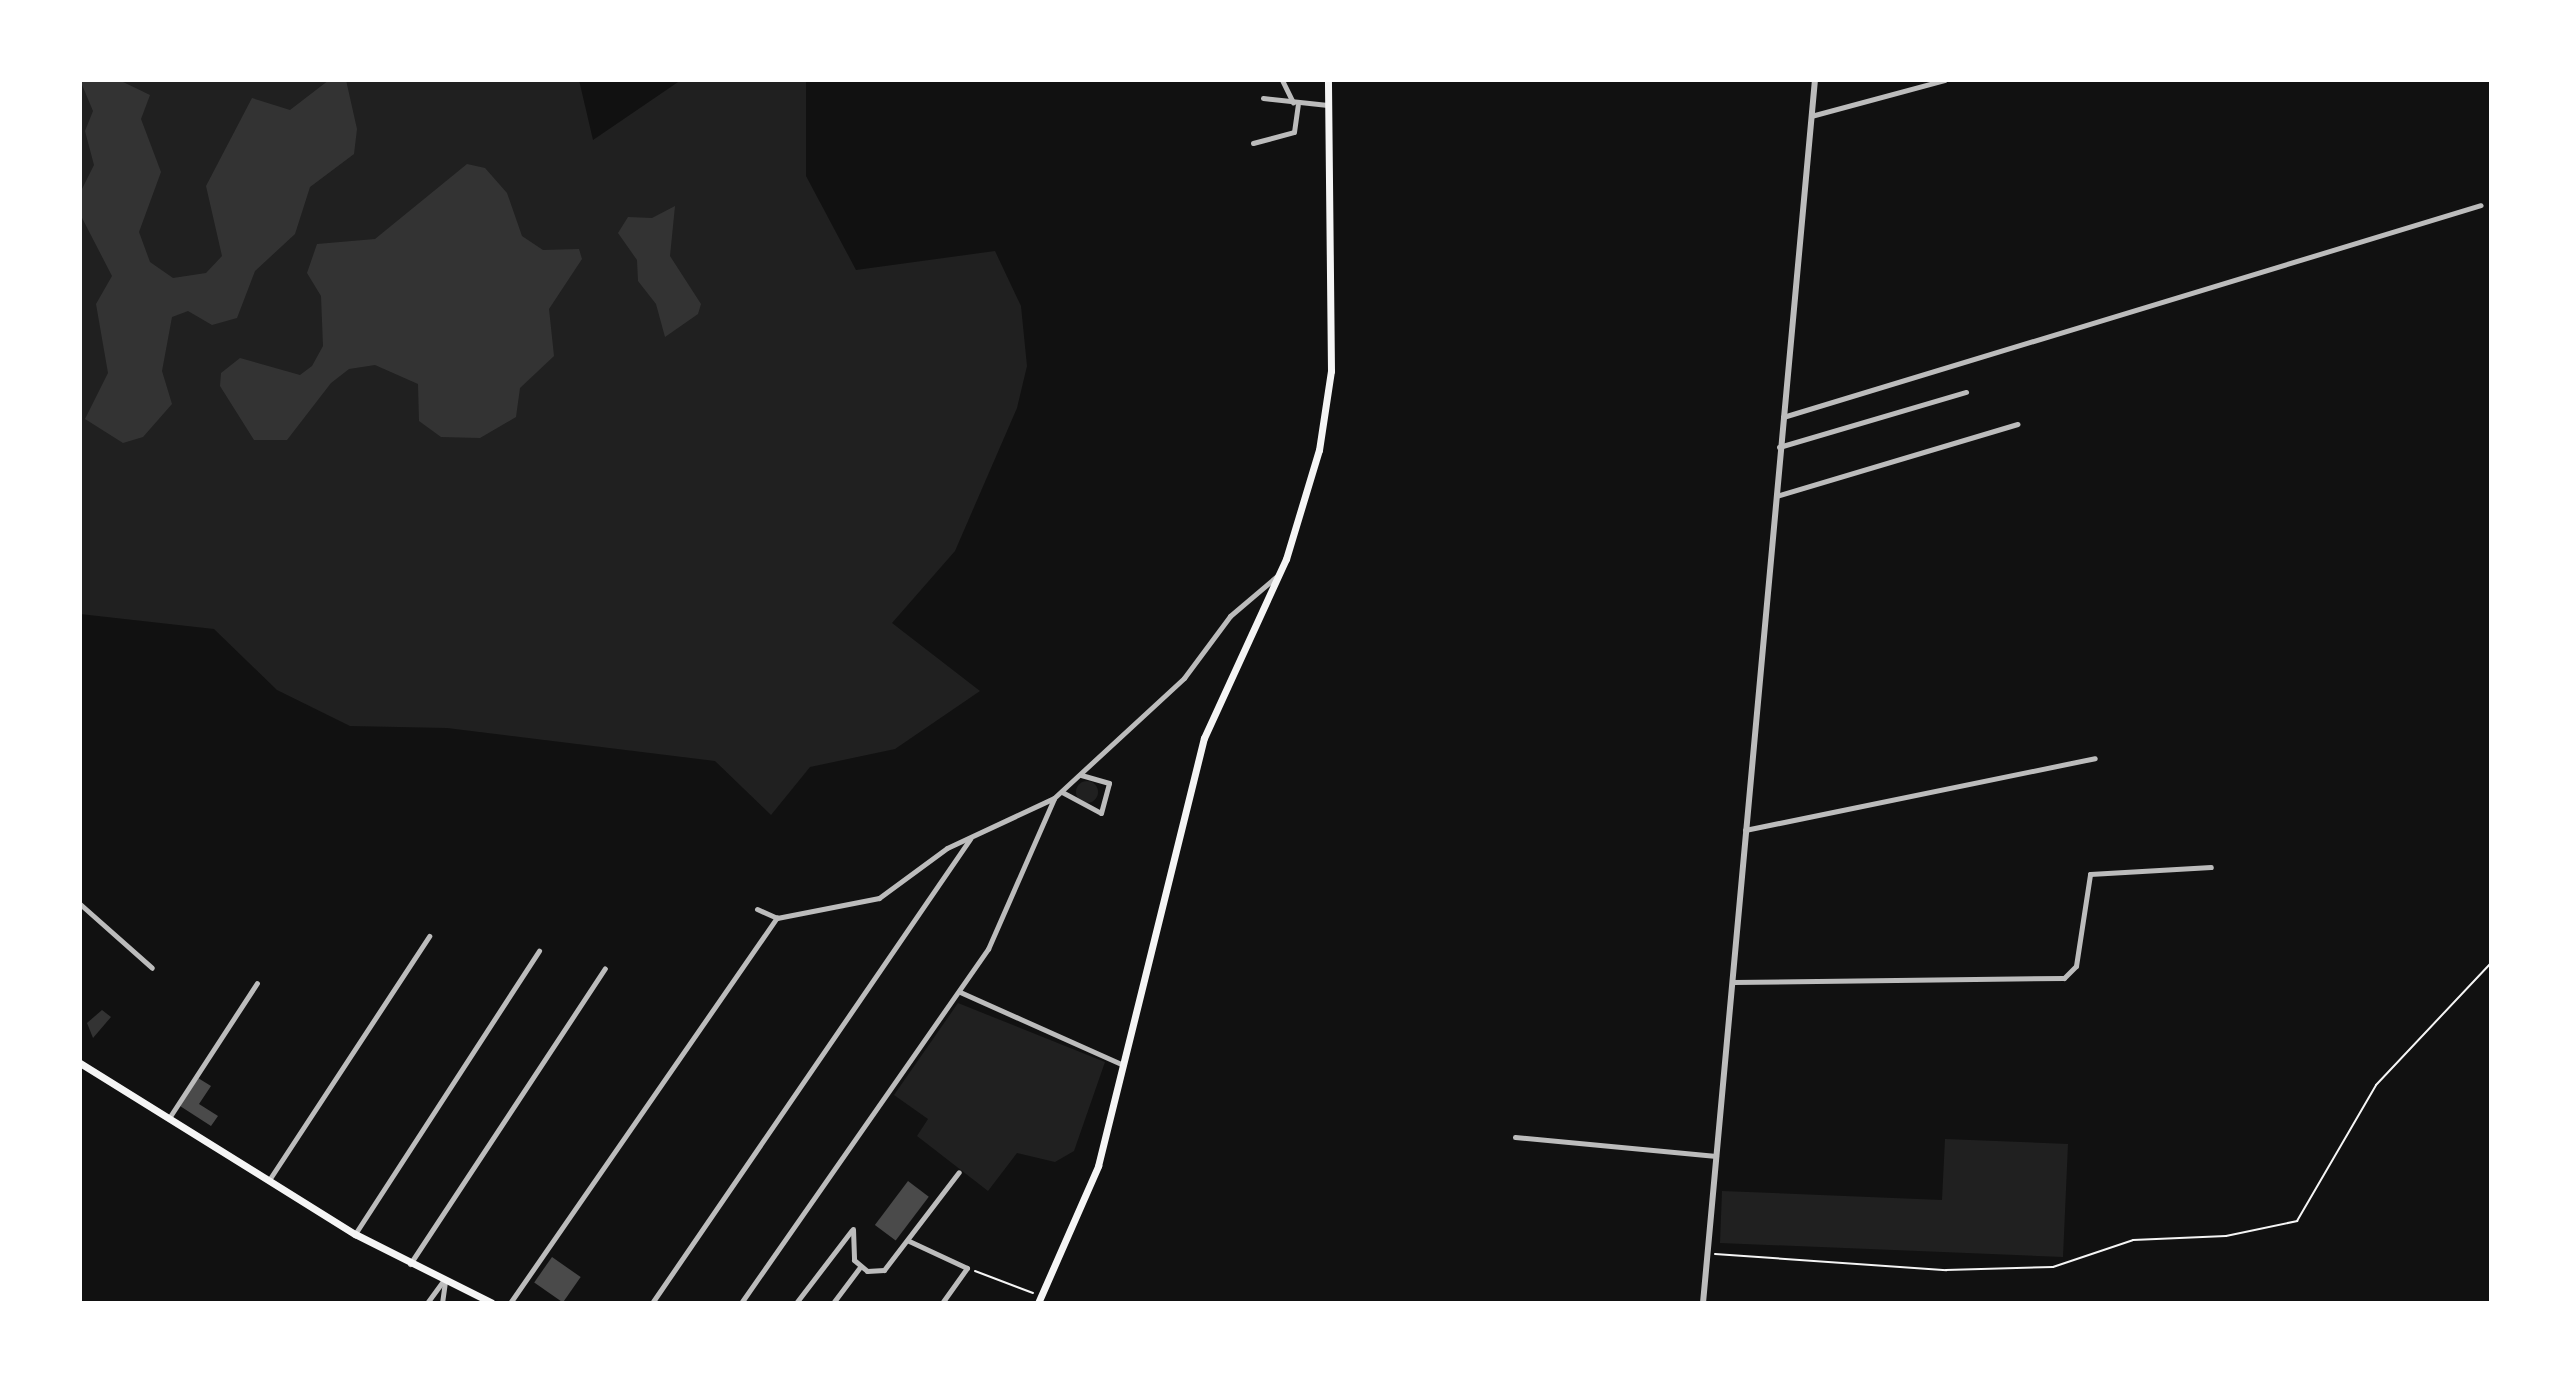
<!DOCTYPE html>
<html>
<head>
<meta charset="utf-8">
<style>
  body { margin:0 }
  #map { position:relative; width:2571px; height:1383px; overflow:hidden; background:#111; font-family:"Golos Text",sans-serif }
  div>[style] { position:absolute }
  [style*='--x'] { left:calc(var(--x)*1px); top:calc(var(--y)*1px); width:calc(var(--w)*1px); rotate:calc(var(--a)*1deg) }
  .green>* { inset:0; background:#202020 }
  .round { border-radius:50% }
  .water>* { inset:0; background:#333 }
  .building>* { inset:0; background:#4a4a4a; transform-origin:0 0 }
  .path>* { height:2px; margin:-1px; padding:0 1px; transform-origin:1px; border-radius:1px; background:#f5f5f5 }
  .minor>* { height:5px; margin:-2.5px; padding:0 2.5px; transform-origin:2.5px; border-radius:2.5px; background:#bcbcbc }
  .tertiary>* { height:6px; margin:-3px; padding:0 3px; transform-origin:3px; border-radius:3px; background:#bcbcbc }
  .secondary>* { height:7px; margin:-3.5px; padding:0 3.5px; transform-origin:3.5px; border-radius:3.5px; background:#f5f5f5 }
  .primary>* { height:7px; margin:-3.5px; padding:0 3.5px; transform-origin:3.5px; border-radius:3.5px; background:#f5f5f5 }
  span { translate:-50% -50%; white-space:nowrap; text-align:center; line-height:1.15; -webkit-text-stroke:7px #fff; paint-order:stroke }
  .frame { position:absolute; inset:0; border:82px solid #fff; pointer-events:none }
</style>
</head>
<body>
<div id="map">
  <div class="green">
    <div style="clip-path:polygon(80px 80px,579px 80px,593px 140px,681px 80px,806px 80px,806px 176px,856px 270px,995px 251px,1021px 306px,1027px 366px,1017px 408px,955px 551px,892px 623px,980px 691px,895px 749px,810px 767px,771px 815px,715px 761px,447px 728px,350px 726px,277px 690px,214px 629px,80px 614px)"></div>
    <div class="round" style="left:1076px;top:781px;width:22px;height:22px"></div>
    <div style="clip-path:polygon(958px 1003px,1105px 1062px,1074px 1151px,1055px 1162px,1017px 1153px,988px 1191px,917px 1136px,928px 1119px,894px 1095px)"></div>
    <div style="clip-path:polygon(1945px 1139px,2068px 1144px,2063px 1257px,1720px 1243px,1722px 1191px,1942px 1200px)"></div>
  </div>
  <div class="water">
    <div style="clip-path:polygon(80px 80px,119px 80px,150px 95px,141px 119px,161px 172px,139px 232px,150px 262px,173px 278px,206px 273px,222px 256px,206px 186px,252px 98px,290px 110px,329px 80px,346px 80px,357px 129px,354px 154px,310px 187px,295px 234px,255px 271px,237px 318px,212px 325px,188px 311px,172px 317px,162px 371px,172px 404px,143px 437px,123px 443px,85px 419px,108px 373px,96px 304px,112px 276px,80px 214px,80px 193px,94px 165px,85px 131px,93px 111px)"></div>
    <div style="clip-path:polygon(467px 164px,485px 168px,507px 193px,522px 236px,543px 250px,579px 249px,582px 259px,549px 309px,554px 356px,520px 388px,516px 417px,480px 438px,441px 437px,419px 421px,418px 384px,375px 365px,349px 369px,331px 383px,287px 440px,254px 440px,220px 386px,221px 373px,240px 358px,300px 375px,312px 366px,323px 346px,321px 296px,307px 273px,317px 244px,375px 239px)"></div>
    <div style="clip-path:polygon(675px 206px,670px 256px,701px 304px,698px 314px,665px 337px,656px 304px,638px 281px,637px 260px,618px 233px,628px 217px,652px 218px)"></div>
    <div style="clip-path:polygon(102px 1010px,111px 1017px,93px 1038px,87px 1023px)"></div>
  </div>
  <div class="building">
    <div style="clip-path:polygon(198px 1078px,211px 1086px,199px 1104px,218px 1116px,211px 1126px,180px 1106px)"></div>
    <div style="left:908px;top:1181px;width:26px;height:55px;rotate:37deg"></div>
    <div style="left:552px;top:1257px;width:35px;height:31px;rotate:35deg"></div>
  </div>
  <div class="path">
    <div style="--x:1715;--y:1254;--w:232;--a:4"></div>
    <div style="--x:1946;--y:1270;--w:107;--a:-1.6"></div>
    <div style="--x:2053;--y:1267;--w:84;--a:-18.6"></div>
    <div style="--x:2133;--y:1240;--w:93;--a:-2.5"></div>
    <div style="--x:2226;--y:1236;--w:73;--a:-11.9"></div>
    <div style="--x:2297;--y:1221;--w:157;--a:-59.8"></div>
    <div style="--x:2376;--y:1085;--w:168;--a:-46.7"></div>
    <div style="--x:975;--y:1271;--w:62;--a:20.8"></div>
  </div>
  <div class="minor">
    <div style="--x:1282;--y:80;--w:25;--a:64"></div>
    <div style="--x:1263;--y:98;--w:65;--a:6.1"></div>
    <div style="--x:1811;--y:116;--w:138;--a:-15.1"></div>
    <div style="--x:1253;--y:143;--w:42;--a:-15"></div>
    <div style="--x:1294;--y:132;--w:27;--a:-82"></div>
    <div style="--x:1783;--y:417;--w:729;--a:-16.89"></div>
    <div style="--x:1779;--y:447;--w:195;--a:-16.4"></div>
    <div style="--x:1776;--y:496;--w:252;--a:-16.6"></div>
    <div style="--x:1062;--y:792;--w:44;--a:28.3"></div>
    <div style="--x:1101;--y:813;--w:31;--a:-75"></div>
    <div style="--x:1109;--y:783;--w:29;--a:-164"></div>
    <div style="--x:1745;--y:830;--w:357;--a:-11.6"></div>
    <div style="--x:80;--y:904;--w:96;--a:41.6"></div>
    <div style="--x:757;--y:909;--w:22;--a:24"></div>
    <div style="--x:1733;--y:982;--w:331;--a:-0.7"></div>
    <div style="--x:2064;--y:978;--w:17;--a:-45"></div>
    <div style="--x:2076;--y:966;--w:93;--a:-81.3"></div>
    <div style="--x:2090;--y:874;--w:121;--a:-3.3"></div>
    <div style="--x:960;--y:992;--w:179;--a:24.1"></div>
    <div style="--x:169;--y:1118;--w:161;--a:-56.9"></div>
    <div style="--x:1515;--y:1137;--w:202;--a:5.4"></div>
    <div style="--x:269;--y:1180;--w:292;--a:-56.7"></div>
    <div style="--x:853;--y:1229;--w:31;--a:88"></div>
    <div style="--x:854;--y:1260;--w:17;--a:40"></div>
    <div style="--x:867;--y:1271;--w:17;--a:-3"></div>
    <div style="--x:884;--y:1270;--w:123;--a:-52.6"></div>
    <div style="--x:355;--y:1234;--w:338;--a:-57"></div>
    <div style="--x:909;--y:1241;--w:64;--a:25"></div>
    <div style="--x:967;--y:1268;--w:43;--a:125.5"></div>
    <div style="--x:410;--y:1264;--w:354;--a:-56.6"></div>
    <div style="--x:427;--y:1303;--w:27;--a:-54"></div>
    <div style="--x:442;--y:1303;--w:21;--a:-82"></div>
    <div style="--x:510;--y:1303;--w:469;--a:-55.3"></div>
    <div style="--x:777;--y:918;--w:104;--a:-11.1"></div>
    <div style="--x:879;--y:898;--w:84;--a:-36.3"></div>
    <div style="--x:947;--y:848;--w:118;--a:-25"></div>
    <div style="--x:1054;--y:798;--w:177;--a:-42.7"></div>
    <div style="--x:1184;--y:678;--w:77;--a:-53.4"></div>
    <div style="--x:1230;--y:616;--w:62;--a:-40.4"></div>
    <div style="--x:652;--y:1303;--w:563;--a:-55.58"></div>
    <div style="--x:741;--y:1303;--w:432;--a:-55.1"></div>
    <div style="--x:988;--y:949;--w:164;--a:-66.3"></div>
    <div style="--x:796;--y:1303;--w:91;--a:-52.6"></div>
    <div style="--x:833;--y:1303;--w:45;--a:-53.1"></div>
  </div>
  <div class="tertiary">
    <div style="--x:1703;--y:1303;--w:1228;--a:-84.77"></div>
  </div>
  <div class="secondary">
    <div style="--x:1038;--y:1303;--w:150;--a:-66.3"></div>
    <div style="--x:1098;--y:1166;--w:441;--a:-76.1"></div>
    <div style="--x:1204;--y:738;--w:197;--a:-65.4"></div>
    <div style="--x:1286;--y:559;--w:114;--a:-73.2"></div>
    <div style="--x:1319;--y:450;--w:80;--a:-81.4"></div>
    <div style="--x:1331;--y:371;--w:291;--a:-90.6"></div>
  </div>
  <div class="primary">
    <div style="--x:80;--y:1063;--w:324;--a:31.9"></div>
    <div style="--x:355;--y:1234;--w:153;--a:26.7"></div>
  </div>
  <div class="frame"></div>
</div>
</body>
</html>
